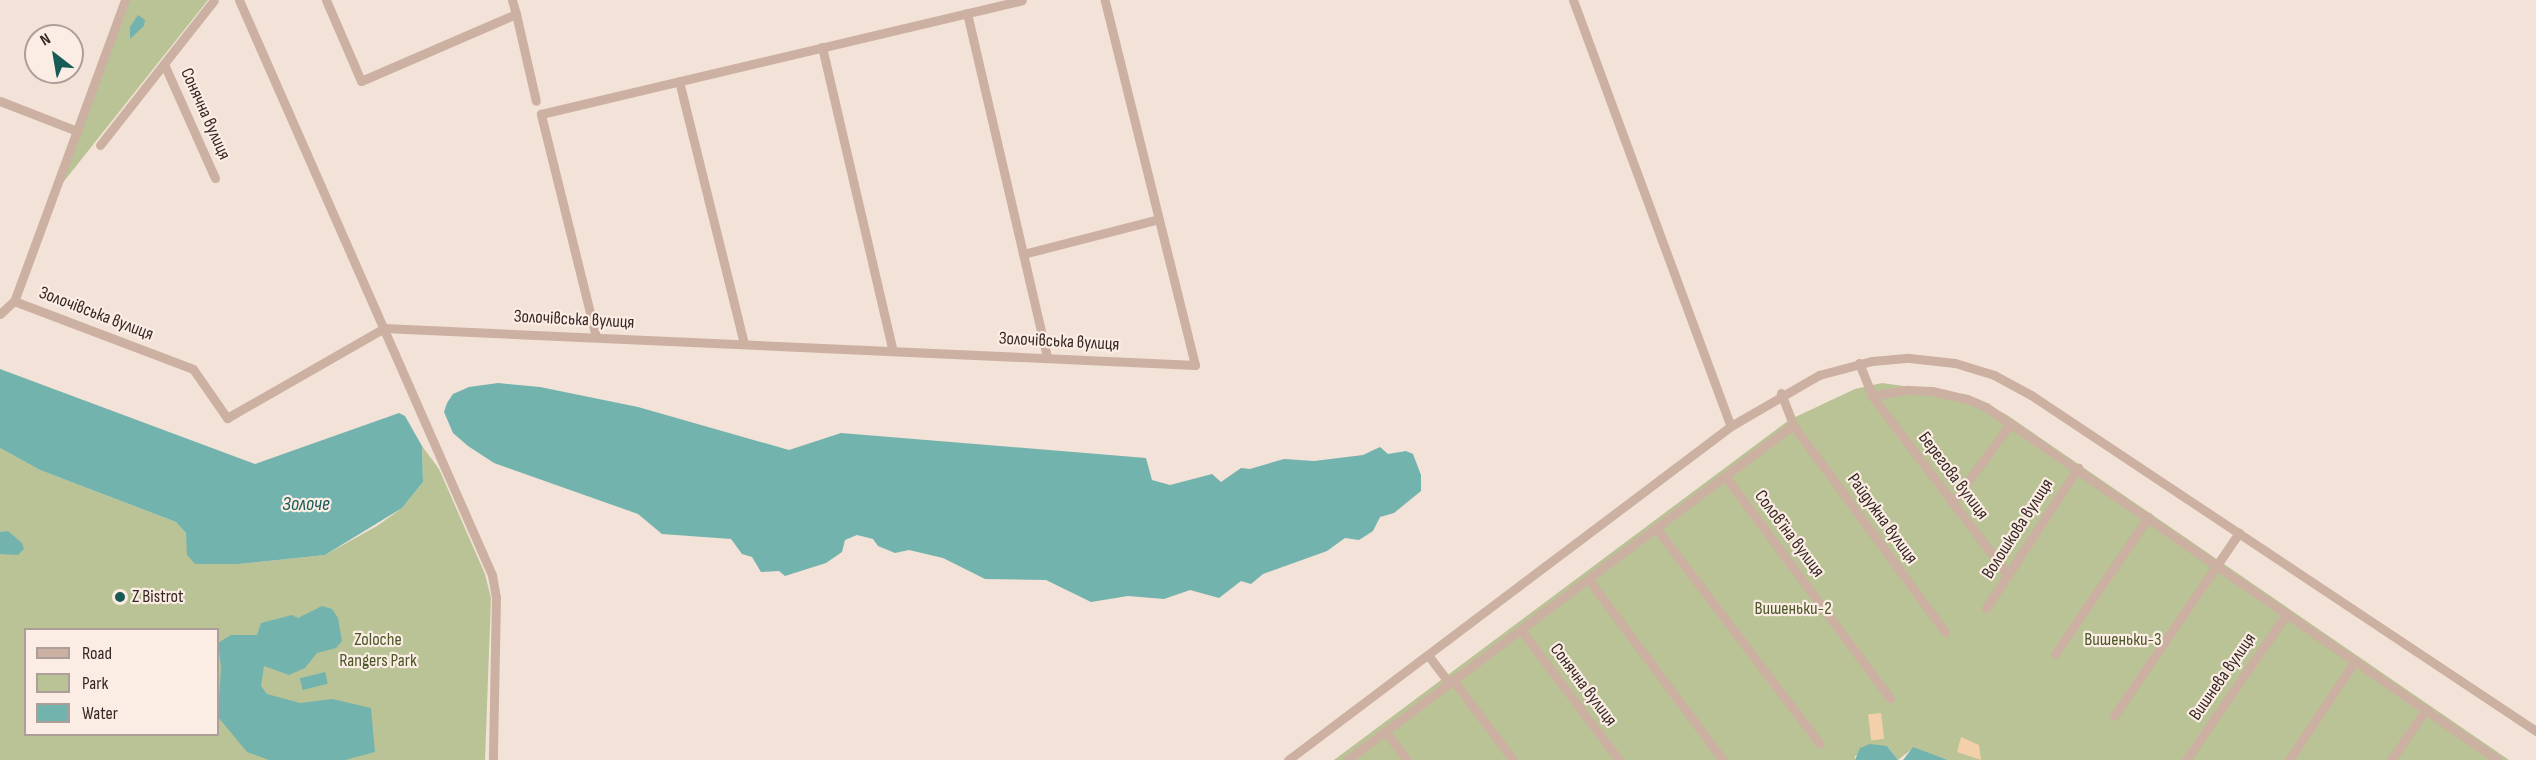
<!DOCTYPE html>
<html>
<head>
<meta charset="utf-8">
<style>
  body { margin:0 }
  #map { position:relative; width:2536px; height:760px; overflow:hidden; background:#f3e2d7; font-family:"Sofia Sans Condensed",sans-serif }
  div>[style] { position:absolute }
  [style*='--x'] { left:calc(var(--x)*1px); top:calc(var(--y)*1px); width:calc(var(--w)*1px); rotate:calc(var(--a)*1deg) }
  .green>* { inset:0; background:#bac396 }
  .sand>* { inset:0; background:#f3d0aa; transform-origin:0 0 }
  .water>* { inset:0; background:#73b3ad; transform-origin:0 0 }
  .minor>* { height:9px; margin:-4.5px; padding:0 4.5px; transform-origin:4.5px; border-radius:4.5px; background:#ccb0a2 }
  .dots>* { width:16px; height:16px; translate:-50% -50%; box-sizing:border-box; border:3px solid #fbede4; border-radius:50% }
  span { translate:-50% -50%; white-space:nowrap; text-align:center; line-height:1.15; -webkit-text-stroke:4.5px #fbede4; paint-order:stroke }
  .street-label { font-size:18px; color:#362825 }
  .poi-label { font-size:18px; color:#362825 }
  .left { translate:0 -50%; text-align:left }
  .park-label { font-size:18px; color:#4b5727 }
  .water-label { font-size:20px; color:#175b57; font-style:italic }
  .legend { position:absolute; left:24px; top:628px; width:195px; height:108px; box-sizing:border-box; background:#fbede4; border:2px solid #ac9e98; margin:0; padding:8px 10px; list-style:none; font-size:18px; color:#362825 }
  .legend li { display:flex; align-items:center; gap:12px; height:30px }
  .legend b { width:30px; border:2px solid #ac9e98 }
  .north { position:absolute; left:24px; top:24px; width:60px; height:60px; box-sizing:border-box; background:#fbede4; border:2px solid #ac9e98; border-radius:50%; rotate:329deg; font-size:16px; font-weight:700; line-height:24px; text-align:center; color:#362825 }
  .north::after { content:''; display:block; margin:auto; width:21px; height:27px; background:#175b57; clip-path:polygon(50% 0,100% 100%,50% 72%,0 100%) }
</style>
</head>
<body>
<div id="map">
  <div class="green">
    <div style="clip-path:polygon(127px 0,208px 0,61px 185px)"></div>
    <div style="clip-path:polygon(1882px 383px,1968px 395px,2007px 415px,2509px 760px,1948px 760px,1913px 748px,1898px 760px,1887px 746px,1855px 756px,1855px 760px,1334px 760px,1789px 420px,1855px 389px)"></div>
    <div style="clip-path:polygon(evenodd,422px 446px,439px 469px,485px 574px,491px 598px,485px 760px,0 760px,0 448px,40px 470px,176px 522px,186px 533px,239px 564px,325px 555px,377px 526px,402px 508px,423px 482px,422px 446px,26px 630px,218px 630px,218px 734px,26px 734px,26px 630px)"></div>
  </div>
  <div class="sand">
    <div style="left:1881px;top:713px;width:26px;height:13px;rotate:83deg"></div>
    <div style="clip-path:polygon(1961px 737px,1979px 745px,1981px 760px,1957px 752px)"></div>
  </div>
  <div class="water">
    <div style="clip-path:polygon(138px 15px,145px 20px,144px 26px,130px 39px,130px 27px)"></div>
    <div style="clip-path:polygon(0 369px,255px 464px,399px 413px,405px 416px,422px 446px,423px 482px,402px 508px,325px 555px,239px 564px,195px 564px,187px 555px,186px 533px,176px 522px,40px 470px,0 448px)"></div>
    <div style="clip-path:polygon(498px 383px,540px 387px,638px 407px,789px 450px,841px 433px,1146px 458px,1152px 480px,1170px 485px,1212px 474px,1221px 482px,1241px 468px,1250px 469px,1284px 459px,1314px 461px,1363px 455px,1380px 447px,1388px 454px,1406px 451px,1413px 454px,1421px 475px,1421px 491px,1394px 513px,1380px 517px,1373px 531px,1359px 540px,1345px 538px,1327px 551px,1263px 574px,1251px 584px,1241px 581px,1219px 598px,1190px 590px,1164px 599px,1128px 596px,1091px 602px,1046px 580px,985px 579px,943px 558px,909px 550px,895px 553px,878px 546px,873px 539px,857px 535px,845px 540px,842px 552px,826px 563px,785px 576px,779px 571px,761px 572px,752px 557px,742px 554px,731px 539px,662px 534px,638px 514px,494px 463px,468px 446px,453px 433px,444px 412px,447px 403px,453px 394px,469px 387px)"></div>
    <div style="clip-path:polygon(8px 531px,22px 543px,24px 549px,18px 555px,0 554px,0 532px)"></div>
    <div style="clip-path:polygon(322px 606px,332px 609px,338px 618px,342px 641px,336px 648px,317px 653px,305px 668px,289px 675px,264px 666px,261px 686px,267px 694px,300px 703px,332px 699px,371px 708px,375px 752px,345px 760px,269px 760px,247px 752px,218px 717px,221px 667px,218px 643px,231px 635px,257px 635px,261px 623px,292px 615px,298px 618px)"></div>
    <div style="left:325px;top:672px;width:12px;height:26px;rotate:76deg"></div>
    <div style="clip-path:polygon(1870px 744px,1887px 746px,1898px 760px,1855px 760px,1860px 748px)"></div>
    <div style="clip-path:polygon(1913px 747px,1948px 760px,1903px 760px)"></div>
  </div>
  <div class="minor">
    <div style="--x:125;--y:0;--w:321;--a:110.2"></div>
    <div style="--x:14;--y:301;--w:191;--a:20.8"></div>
    <div style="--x:193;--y:369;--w:60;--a:55.2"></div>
    <div style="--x:227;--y:418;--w:181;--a:-29.8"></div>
    <div style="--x:384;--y:328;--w:812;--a:2.61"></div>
    <div style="--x:1195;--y:365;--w:376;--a:-103.9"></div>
    <div style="--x:239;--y:0;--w:628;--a:66.25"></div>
    <div style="--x:492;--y:575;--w:22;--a:80"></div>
    <div style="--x:496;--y:597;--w:163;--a:91.1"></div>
    <div style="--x:326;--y:0;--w:88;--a:66.6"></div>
    <div style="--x:361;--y:81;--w:169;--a:-23.4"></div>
    <div style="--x:516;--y:14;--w:15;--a:-106"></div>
    <div style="--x:1573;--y:0;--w:454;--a:69.7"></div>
    <div style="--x:967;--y:13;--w:354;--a:76.9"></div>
    <div style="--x:516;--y:14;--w:89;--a:77.1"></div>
    <div style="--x:822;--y:47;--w:312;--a:76.9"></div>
    <div style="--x:164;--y:64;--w:125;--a:65.9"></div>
    <div style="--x:679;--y:81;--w:271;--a:76.1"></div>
    <div style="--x:0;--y:101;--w:83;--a:21.3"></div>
    <div style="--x:100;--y:145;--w:184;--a:-51.8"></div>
    <div style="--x:1023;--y:254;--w:140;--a:-14.4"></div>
    <div style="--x:0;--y:314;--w:19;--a:-43"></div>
    <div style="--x:596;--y:337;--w:230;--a:-103.9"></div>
    <div style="--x:541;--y:114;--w:494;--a:-13.3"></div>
    <div style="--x:1859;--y:363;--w:35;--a:68"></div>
    <div style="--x:1872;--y:396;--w:225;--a:52.8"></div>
    <div style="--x:1781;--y:393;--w:34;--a:69"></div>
    <div style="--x:1793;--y:425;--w:257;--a:53.7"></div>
    <div style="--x:1872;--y:396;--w:36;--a:-10"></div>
    <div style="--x:1907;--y:390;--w:25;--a:2"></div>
    <div style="--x:1932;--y:391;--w:36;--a:13"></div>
    <div style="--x:1967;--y:399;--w:21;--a:23"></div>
    <div style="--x:1986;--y:407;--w:622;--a:34.58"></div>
    <div style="--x:1725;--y:476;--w:277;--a:53.4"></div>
    <div style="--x:1952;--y:503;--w:99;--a:-53.6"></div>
    <div style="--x:1656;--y:528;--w:271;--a:52.8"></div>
    <div style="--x:1588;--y:579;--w:226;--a:53.3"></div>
    <div style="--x:1986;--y:608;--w:168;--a:-56.7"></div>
    <div style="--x:1521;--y:630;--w:163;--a:53"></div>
    <div style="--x:2055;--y:654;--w:166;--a:-55.8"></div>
    <div style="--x:1428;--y:655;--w:35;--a:53"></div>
    <div style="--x:1453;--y:680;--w:100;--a:53.1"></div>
    <div style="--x:2114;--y:716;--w:222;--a:-55.7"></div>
    <div style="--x:1385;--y:731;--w:36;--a:53"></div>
    <div style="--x:1288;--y:760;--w:555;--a:-37.01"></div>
    <div style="--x:1731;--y:426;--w:102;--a:-30.1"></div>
    <div style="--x:1819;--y:375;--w:55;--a:-14.8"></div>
    <div style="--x:1872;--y:361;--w:37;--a:-5"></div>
    <div style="--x:1909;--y:358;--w:46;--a:6.2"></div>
    <div style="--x:1955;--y:363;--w:41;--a:17.1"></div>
    <div style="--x:1994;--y:375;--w:42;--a:28.4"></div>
    <div style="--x:2031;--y:395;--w:607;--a:33.64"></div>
    <div style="--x:1347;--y:760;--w:558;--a:-36.91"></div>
    <div style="--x:2186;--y:760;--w:178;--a:-55.5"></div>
    <div style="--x:2289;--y:760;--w:119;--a:-56.3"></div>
    <div style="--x:2391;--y:760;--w:62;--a:-55.5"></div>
  </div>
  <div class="dots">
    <div style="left:120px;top:597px;background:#175b57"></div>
  </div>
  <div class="street-label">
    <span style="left:205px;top:114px;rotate:66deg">Сонячна вулиця</span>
    <span style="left:96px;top:314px;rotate:21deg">Золочівська вулиця</span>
    <span style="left:574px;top:320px;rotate:3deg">Золочівська вулиця</span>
    <span style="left:1059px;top:342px;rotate:3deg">Золочівська вулиця</span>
    <span style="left:1953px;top:476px;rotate:53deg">Берегова вулиця</span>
    <span style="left:1882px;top:519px;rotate:54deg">Райдужна вулиця</span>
    <span style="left:2018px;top:529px;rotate:-57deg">Волошкова вулиця</span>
    <span style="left:1789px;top:534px;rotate:53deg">Соловʼїна вулиця</span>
    <span style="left:2223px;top:677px;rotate:-55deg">Вишнева вулиця</span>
    <span style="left:1583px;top:685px;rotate:53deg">Сонячна вулиця</span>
  </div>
  <div class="poi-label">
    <span class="left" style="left:132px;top:597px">Z Bistrot</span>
  </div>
  <div class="park-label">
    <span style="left:1793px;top:609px">Вишеньки-2</span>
    <span style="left:2123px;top:640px">Вишеньки-3</span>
    <span style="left:378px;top:651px">Zoloche<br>Rangers Park</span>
  </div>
  <div class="water-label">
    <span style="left:306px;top:504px">Золоче</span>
  </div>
  <ul class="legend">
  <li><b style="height:8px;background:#ccb0a2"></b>Road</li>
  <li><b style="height:16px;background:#bac396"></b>Park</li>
  <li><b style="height:16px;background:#73b3ad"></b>Water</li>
  </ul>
  <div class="north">N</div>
</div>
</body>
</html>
